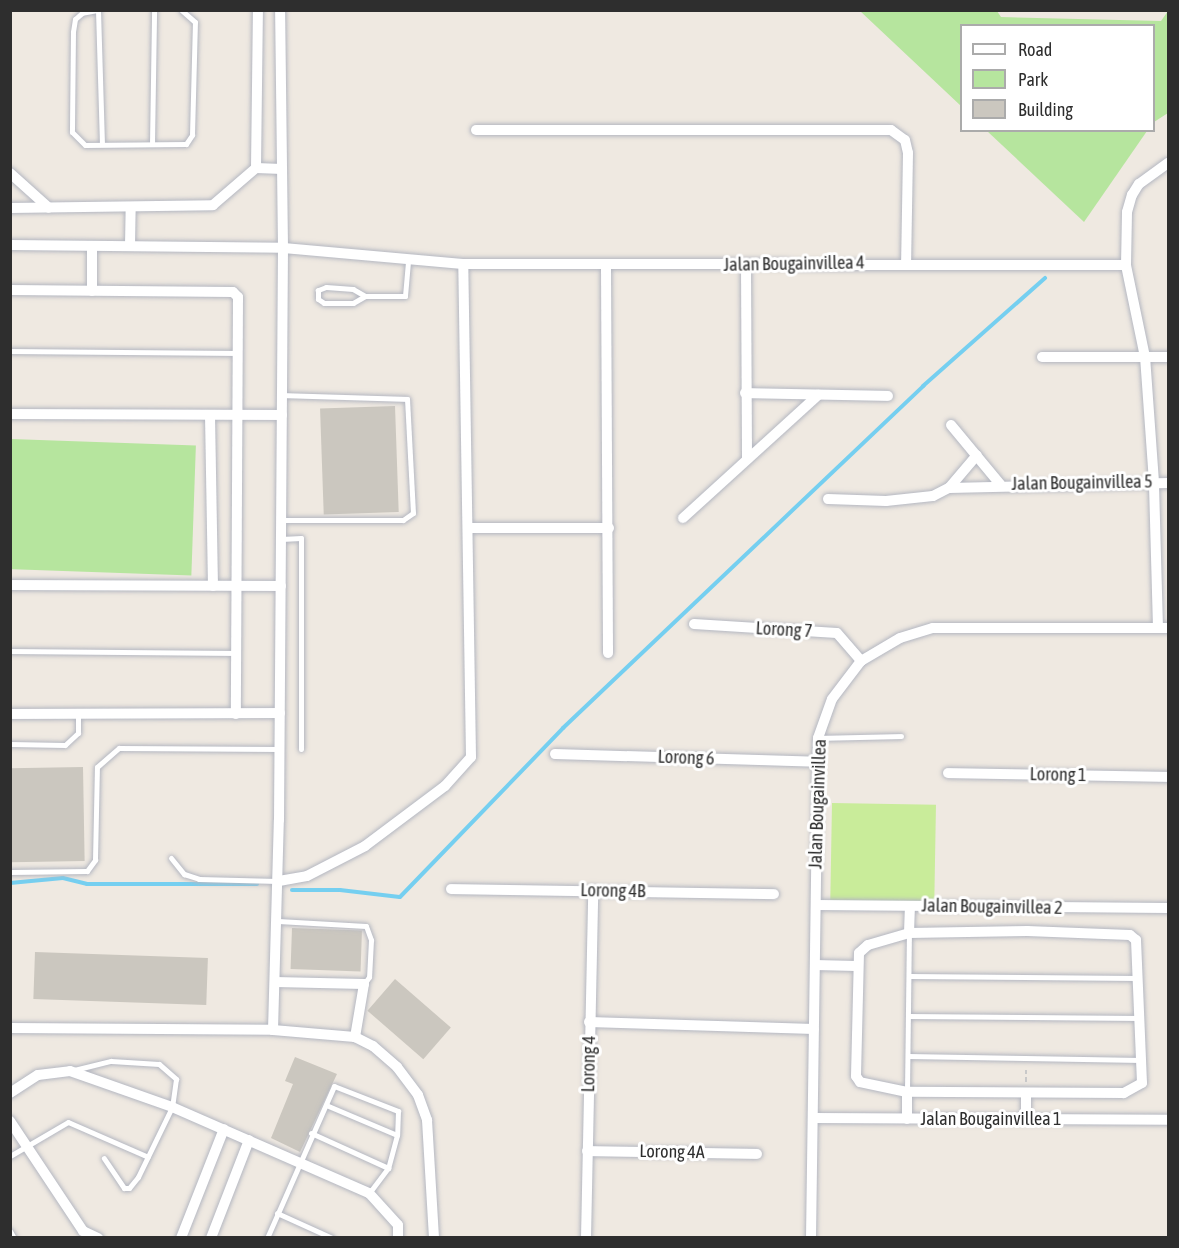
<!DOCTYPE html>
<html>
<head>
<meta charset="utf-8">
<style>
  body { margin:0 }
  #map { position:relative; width:1179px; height:1248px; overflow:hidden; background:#efe9e1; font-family:"Asap Condensed",sans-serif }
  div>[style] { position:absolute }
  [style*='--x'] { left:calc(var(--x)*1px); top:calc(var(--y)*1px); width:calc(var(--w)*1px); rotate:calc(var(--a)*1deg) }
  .green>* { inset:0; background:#b6e59e; transform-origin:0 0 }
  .pitch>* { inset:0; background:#c9ec9a; transform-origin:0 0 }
  .stream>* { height:4px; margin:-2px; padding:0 2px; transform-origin:2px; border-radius:2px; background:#75cff0 }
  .building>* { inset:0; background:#cbc7bf; transform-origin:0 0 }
  .path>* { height:2px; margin-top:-1px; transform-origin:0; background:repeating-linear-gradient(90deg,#c9c9c9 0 4.5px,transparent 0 7.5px) }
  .roads { filter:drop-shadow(0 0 2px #b4b7c1) drop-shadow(0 0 2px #b4b7c1) }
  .lane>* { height:5px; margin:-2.5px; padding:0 2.5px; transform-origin:2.5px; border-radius:2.5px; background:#fff }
  .street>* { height:10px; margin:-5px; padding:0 5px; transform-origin:5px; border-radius:5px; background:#fff }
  span { translate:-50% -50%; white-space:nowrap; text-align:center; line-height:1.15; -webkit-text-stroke:6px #fff; paint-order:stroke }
  .street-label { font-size:18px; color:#2e2e2e }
  .frame { position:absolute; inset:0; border:12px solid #2e2e2e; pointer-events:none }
  .legend { position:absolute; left:960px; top:24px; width:195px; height:108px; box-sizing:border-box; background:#fff; border:2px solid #ababab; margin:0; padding:8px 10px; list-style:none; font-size:18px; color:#2e2e2e }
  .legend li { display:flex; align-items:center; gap:12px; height:30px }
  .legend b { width:30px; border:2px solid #ababab }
</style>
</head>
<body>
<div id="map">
  <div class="green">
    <div style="clip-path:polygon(997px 11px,1001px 17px,1161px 21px,1168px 11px,1168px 113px,1154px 122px,1154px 26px,962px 26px,961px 106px,860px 11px)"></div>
    <div style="clip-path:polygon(987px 131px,1147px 131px,1084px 222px)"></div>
    <div style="left:11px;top:439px;width:185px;height:130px;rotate:2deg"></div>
  </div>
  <div class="pitch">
    <div style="left:832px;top:803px;width:104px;height:98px;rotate:1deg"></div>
  </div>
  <div class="stream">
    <div style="--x:10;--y:883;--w:53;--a:-5.4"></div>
    <div style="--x:63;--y:878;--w:25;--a:14"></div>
    <div style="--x:87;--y:884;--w:170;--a:0"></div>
    <div style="--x:292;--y:890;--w:48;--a:0"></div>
    <div style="--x:340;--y:890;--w:60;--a:6.7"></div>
    <div style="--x:400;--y:897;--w:235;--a:-46"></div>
    <div style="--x:563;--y:728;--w:497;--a:-43.5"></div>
    <div style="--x:923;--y:386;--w:163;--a:-41.5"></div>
  </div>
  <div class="building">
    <div style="left:395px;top:406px;width:106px;height:75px;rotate:88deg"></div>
    <div style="left:83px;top:767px;width:94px;height:73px;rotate:89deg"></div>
    <div style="left:292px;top:928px;width:70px;height:41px;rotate:2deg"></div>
    <div style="left:35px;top:952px;width:173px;height:47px;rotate:2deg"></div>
    <div style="left:395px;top:979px;width:74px;height:42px;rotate:41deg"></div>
    <div style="clip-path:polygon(295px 1057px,337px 1074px,300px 1152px,271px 1138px,293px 1084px,285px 1081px)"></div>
  </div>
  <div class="path">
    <div style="--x:1026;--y:1082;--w:15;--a:-90"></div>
  </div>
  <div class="roads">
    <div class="lane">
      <div style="--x:97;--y:10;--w:15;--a:169"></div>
      <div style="--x:82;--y:13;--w:9;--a:139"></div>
      <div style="--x:75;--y:19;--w:13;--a:99"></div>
      <div style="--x:73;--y:32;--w:100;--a:90.6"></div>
      <div style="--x:72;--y:132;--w:18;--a:45"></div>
      <div style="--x:85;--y:145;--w:101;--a:-0.6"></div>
      <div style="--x:186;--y:144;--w:11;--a:-56"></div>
      <div style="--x:192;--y:135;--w:113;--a:-88.5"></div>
      <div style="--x:195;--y:22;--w:18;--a:-139"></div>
      <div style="--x:98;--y:10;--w:134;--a:88.3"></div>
      <div style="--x:152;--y:144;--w:134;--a:-89.1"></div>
      <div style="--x:365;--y:296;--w:14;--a:-150"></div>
      <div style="--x:353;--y:289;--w:27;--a:-176"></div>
      <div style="--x:326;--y:287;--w:9;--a:159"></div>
      <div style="--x:318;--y:290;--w:9;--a:90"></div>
      <div style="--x:318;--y:299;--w:7;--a:34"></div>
      <div style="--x:324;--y:303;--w:29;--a:0"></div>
      <div style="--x:353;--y:303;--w:14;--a:-30"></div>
      <div style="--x:365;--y:296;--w:40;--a:0"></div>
      <div style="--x:405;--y:296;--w:37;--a:-85"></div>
      <div style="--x:10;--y:351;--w:227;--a:0.5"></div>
      <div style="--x:281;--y:520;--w:122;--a:0"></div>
      <div style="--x:403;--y:520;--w:12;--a:-35"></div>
      <div style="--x:413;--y:513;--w:114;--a:-93"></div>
      <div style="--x:407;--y:399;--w:125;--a:-178.2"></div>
      <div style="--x:281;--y:539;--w:20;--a:-3"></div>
      <div style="--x:301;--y:538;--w:211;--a:90"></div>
      <div style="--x:10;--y:651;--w:226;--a:0.5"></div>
      <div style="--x:818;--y:738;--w:83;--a:-1.4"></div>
      <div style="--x:10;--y:744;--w:55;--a:1"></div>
      <div style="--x:65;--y:745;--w:18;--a:-43"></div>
      <div style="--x:78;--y:733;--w:19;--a:-90"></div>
      <div style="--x:171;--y:858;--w:21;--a:51"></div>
      <div style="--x:184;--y:874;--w:16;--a:18"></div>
      <div style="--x:199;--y:879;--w:79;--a:1.5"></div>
      <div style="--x:10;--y:872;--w:77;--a:-0.7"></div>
      <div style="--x:87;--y:871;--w:14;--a:-54"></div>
      <div style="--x:95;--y:860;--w:93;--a:-88.8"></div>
      <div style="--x:97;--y:767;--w:29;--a:-41"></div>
      <div style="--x:119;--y:748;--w:161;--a:0.4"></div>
      <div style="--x:278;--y:921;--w:88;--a:3.3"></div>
      <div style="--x:366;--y:926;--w:15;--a:70"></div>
      <div style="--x:371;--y:940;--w:37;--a:93"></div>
      <div style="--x:369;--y:977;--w:9;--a:126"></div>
      <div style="--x:909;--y:976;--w:229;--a:0.5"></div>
      <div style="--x:908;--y:1016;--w:233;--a:0.5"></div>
      <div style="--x:908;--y:1056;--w:233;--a:1"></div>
      <div style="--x:74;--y:1070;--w:38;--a:-14"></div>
      <div style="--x:111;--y:1061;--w:48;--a:3.6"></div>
      <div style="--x:159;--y:1064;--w:23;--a:41"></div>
      <div style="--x:176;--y:1079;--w:28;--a:98"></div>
      <div style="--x:172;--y:1107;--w:78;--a:115.9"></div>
      <div style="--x:138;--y:1177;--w:14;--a:129"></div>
      <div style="--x:129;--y:1188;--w:5;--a:180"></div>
      <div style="--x:124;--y:1188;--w:36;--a:-124"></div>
      <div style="--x:907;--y:1092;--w:159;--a:-89.3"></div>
      <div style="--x:326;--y:1105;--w:77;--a:22.9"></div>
      <div style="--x:311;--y:1133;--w:85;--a:24.4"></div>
      <div style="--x:10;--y:1156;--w:67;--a:-30.4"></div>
      <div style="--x:68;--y:1122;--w:87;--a:23.6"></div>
      <div style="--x:277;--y:1213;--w:60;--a:24.4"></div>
      <div style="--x:10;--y:1231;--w:8;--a:60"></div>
      <div style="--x:267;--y:1238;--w:166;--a:-66.2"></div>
      <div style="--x:334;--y:1086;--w:69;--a:21.3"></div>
      <div style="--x:398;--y:1111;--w:24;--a:92"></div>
      <div style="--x:397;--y:1135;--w:34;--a:105"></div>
      <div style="--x:388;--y:1168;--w:31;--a:127"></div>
    </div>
    <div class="street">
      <div style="--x:476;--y:130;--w:415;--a:0"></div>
      <div style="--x:891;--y:130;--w:17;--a:36"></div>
      <div style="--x:905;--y:140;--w:13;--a:77"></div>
      <div style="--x:908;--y:153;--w:110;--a:91"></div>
      <div style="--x:256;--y:168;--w:158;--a:-89.3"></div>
      <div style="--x:10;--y:173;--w:52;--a:41.9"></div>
      <div style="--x:10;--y:208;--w:203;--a:-0.8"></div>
      <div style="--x:213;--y:205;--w:57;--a:-40.7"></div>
      <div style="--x:256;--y:168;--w:26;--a:2"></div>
      <div style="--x:10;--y:245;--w:273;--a:0.6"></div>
      <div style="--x:283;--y:248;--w:181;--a:5.1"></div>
      <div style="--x:463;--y:264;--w:663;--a:0.09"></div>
      <div style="--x:92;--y:246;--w:45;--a:90"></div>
      <div style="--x:130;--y:246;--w:39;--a:-89"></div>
      <div style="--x:746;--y:265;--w:193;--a:89.7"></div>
      <div style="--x:606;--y:267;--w:386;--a:89.7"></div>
      <div style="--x:10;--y:290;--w:223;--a:0.5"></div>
      <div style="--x:233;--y:292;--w:7;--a:45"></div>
      <div style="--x:238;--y:297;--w:417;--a:90.3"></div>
      <div style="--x:1042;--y:357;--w:126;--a:0"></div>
      <div style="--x:745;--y:393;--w:143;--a:1.2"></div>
      <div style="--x:10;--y:414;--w:272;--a:0.2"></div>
      <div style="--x:210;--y:415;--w:171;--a:89"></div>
      <div style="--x:951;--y:425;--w:77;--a:50.3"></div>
      <div style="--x:949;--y:488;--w:219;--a:-1.3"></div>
      <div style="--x:828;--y:499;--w:58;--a:2"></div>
      <div style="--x:886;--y:501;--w:47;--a:-6.1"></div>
      <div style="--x:933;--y:496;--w:18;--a:-27"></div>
      <div style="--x:949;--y:488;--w:43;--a:-49.7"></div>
      <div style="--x:683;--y:518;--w:183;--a:-42.3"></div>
      <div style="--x:468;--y:528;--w:141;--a:0"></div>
      <div style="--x:10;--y:585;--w:271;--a:0.2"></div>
      <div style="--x:694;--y:624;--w:143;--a:3.6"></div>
      <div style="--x:837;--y:633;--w:37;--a:49"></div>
      <div style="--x:1158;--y:628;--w:146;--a:-91.6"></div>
      <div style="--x:1154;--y:482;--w:125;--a:-94.1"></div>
      <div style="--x:1145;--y:357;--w:94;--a:-101.7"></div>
      <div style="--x:1126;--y:265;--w:53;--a:-88.9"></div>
      <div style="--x:1127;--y:212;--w:18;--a:-74"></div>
      <div style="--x:1132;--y:195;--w:13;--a:-58"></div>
      <div style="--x:1139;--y:184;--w:36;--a:-36"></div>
      <div style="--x:10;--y:714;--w:270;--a:-0.2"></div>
      <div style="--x:555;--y:754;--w:262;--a:1.7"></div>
      <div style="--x:948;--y:773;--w:220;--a:1"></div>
      <div style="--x:279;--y:881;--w:28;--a:-10"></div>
      <div style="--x:307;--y:876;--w:65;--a:-27.3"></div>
      <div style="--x:365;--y:846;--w:100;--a:-36.9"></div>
      <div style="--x:445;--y:786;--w:39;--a:-48"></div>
      <div style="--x:471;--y:757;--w:493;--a:-90.9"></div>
      <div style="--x:451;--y:889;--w:323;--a:0.9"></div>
      <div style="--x:816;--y:905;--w:352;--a:0.5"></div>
      <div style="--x:1027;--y:931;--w:103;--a:2.2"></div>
      <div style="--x:1130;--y:935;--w:8;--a:40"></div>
      <div style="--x:1136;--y:940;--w:143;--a:87.6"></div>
      <div style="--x:1142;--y:1083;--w:21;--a:151"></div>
      <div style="--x:1124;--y:1093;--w:217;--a:-179.7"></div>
      <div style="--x:907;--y:1092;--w:48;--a:-168"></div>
      <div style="--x:860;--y:1082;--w:7;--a:-124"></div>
      <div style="--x:856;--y:1076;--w:123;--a:-88.6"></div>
      <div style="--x:859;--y:953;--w:12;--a:-42"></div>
      <div style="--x:868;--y:945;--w:43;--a:-16.3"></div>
      <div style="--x:909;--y:933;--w:118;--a:-1"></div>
      <div style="--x:909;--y:933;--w:27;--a:-88"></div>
      <div style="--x:815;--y:965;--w:41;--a:1.4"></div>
      <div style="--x:275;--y:982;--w:89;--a:1.3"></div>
      <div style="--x:364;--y:984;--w:54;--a:99.6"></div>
      <div style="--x:589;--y:1022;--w:225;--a:1.8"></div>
      <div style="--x:10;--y:1028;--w:263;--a:0.4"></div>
      <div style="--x:273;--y:1030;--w:82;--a:4.9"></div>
      <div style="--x:355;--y:1037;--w:20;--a:27"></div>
      <div style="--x:373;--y:1046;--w:32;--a:41"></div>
      <div style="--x:397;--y:1067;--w:35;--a:53"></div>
      <div style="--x:418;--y:1095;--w:27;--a:70"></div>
      <div style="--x:427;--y:1120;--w:118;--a:86.6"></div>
      <div style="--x:273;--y:1030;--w:210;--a:-88.4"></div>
      <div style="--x:279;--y:820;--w:572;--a:-89.6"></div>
      <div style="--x:283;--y:248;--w:238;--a:-90.7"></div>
      <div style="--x:10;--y:1093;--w:33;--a:-33"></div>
      <div style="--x:38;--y:1075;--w:32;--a:-7"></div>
      <div style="--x:70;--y:1071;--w:108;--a:19.4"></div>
      <div style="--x:172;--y:1107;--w:215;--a:23.6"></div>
      <div style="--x:369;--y:1193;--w:43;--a:47.8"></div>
      <div style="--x:398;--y:1225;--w:13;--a:90"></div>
      <div style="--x:813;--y:1118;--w:355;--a:0.3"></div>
      <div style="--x:907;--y:1119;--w:27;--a:-90"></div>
      <div style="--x:1026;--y:1119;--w:26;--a:-90"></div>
      <div style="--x:10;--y:1121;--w:132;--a:56.4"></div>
      <div style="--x:83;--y:1231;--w:17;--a:25"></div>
      <div style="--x:587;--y:1151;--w:170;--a:1"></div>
      <div style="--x:181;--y:1238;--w:117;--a:-68.5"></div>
      <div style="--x:211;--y:1238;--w:105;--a:-68.8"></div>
      <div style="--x:586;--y:1238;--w:348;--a:-88.8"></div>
      <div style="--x:811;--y:1238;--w:500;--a:-89.2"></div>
      <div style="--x:818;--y:738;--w:41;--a:-70.3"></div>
      <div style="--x:832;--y:699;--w:48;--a:-52.7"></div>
      <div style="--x:861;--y:661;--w:45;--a:-30.5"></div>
      <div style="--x:900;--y:638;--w:34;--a:-17"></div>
      <div style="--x:933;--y:628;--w:235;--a:0"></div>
    </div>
  </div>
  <div class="street-label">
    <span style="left:794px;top:264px;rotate:-1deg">Jalan Bougainvillea 4</span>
    <span style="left:1082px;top:483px;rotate:-1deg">Jalan Bougainvillea 5</span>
    <span style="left:784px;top:630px;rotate:3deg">Lorong 7</span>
    <span style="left:686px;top:758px;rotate:2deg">Lorong 6</span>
    <span style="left:1058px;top:775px;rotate:1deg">Lorong 1</span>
    <span style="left:818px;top:804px;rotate:-88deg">Jalan Bougainvillea</span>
    <span style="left:613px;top:891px;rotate:1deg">Lorong 4B</span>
    <span style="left:992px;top:907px;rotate:1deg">Jalan Bougainvillea 2</span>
    <span style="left:589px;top:1064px;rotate:-89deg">Lorong 4</span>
    <span style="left:991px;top:1119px">Jalan Bougainvillea 1</span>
    <span style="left:672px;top:1152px;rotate:1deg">Lorong 4A</span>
  </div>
  <div class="frame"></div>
  <ul class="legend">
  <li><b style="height:8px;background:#fff"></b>Road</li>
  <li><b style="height:16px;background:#b6e59e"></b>Park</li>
  <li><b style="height:16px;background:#cbc7bf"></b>Building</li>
  </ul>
</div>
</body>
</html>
